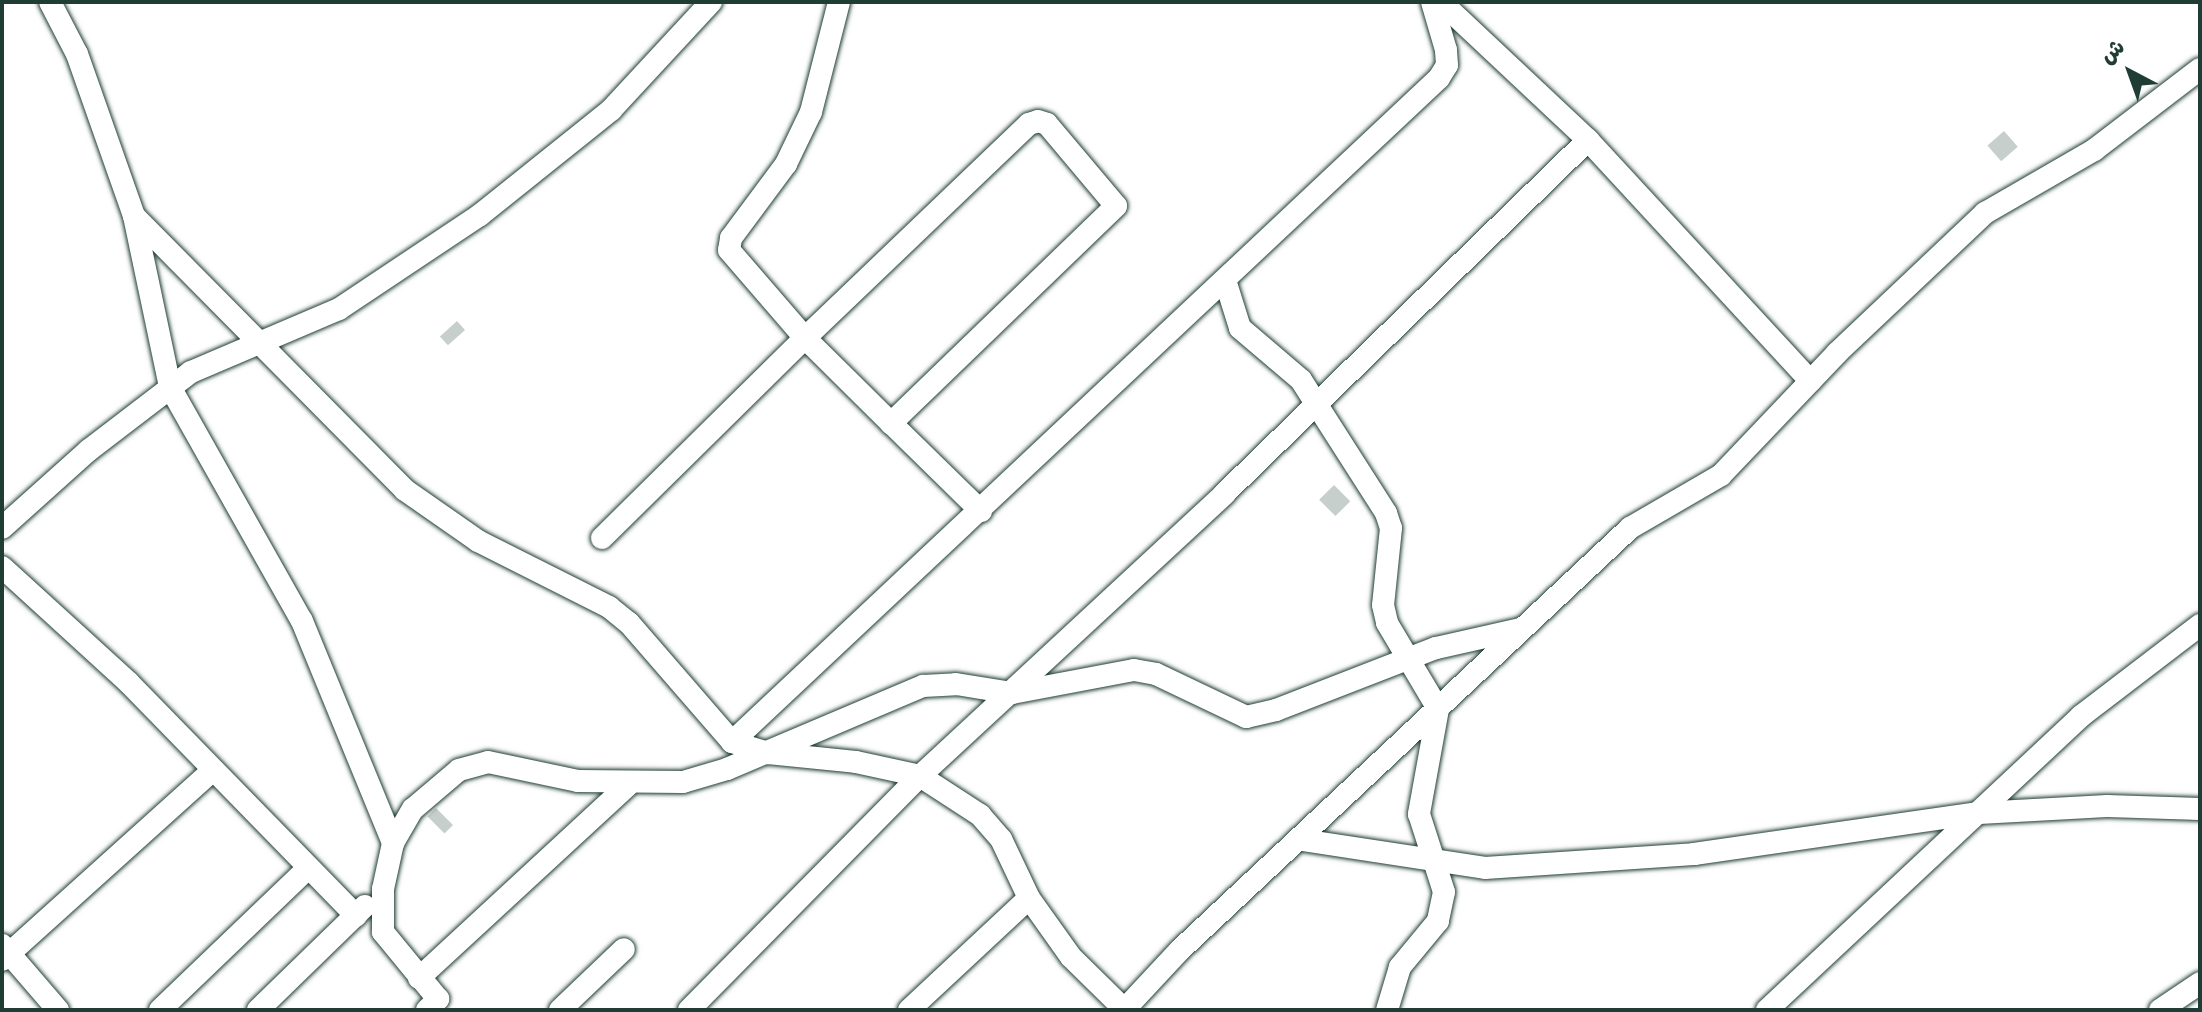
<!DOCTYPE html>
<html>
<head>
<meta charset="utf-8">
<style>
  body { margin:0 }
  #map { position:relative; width:2202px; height:1012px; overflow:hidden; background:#fff; font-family:Dekko,"Playpen Sans Arabic",sans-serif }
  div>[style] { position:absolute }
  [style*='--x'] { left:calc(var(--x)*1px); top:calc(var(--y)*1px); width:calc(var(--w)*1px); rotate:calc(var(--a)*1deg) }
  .building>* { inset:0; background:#c7cfcc; transform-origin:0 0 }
  .roads { filter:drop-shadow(0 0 2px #1f3d34) drop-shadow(0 0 2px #1f3d34) }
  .minor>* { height:22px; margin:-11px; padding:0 11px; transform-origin:11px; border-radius:11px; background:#fff }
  span { translate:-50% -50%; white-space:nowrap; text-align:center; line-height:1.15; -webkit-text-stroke:6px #fff; paint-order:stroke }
  .frame { position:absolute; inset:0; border:4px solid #1f3d34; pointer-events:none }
  .north { position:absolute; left:2090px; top:32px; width:80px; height:80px; -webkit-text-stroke:6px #fff; paint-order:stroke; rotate:319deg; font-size:22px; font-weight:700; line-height:32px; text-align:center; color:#1f3d34 }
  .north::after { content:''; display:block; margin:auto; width:28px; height:36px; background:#1f3d34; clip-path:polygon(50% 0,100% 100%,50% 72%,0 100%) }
</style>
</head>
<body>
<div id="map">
  <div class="building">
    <div style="left:2004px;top:131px;width:21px;height:22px;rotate:49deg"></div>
    <div style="left:457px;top:321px;width:12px;height:23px;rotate:48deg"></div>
    <div style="left:1334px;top:485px;width:23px;height:21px;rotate:45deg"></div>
    <div style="left:436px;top:808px;width:24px;height:12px;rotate:45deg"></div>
  </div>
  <div class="roads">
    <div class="minor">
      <div style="--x:50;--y:2;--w:59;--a:62.6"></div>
      <div style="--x:77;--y:54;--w:172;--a:70.6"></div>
      <div style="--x:134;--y:216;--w:175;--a:78.1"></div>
      <div style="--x:170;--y:387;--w:269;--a:60.6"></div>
      <div style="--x:302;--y:621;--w:240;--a:67.7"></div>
      <div style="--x:839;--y:2;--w:114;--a:104.3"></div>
      <div style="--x:811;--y:112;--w:58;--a:115.7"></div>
      <div style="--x:786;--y:164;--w:92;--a:126.6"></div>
      <div style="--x:731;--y:238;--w:12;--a:99"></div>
      <div style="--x:729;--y:250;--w:116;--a:49.2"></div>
      <div style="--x:805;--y:338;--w:121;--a:44.7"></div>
      <div style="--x:1441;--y:2;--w:202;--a:43.2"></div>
      <div style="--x:1588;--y:140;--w:328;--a:47.3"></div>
      <div style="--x:134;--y:216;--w:385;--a:45.3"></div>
      <div style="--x:405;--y:490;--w:89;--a:34.9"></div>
      <div style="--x:478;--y:541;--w:147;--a:26.7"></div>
      <div style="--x:609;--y:607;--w:26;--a:39"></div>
      <div style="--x:629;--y:623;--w:157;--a:49.1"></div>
      <div style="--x:732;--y:742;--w:38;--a:17"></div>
      <div style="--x:768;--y:753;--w:88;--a:5.8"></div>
      <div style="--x:856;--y:762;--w:66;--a:12.3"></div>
      <div style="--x:920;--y:776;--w:72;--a:33"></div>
      <div style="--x:980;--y:815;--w:32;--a:49"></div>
      <div style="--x:1001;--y:839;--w:65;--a:64.6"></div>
      <div style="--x:1029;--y:898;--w:72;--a:54.6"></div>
      <div style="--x:1071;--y:957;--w:76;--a:44.5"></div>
      <div style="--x:1225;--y:280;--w:50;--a:72.6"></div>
      <div style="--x:1240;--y:328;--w:80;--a:40.4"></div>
      <div style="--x:1301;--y:380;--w:158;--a:57.4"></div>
      <div style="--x:1386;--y:513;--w:16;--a:72"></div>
      <div style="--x:1391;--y:528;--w:77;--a:95.9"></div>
      <div style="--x:1383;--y:605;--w:18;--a:77"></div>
      <div style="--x:1387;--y:623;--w:100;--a:59.3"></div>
      <div style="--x:1438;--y:709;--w:107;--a:100.3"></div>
      <div style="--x:1419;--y:814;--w:82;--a:72.2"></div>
      <div style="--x:1444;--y:892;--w:30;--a:102"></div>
      <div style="--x:1438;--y:921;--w:60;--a:129.6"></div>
      <div style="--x:1400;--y:967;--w:45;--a:106.8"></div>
      <div style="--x:2;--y:528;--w:117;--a:-41.9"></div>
      <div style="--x:89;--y:450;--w:128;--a:-37.4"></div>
      <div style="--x:191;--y:372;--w:161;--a:-23.1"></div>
      <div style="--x:339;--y:309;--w:169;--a:-33.7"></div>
      <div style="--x:480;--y:215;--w:168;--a:-38.7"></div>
      <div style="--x:611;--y:110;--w:147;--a:-47.2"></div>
      <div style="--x:602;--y:538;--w:285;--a:-44.6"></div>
      <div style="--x:805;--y:338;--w:310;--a:-43.7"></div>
      <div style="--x:1029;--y:124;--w:9;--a:-18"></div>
      <div style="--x:1038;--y:121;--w:9;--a:18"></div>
      <div style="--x:1047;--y:124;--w:107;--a:49.9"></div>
      <div style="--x:1116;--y:206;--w:313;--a:136"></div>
      <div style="--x:891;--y:423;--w:126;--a:44.4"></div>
      <div style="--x:2;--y:567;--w:172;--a:42.4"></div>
      <div style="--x:129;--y:683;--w:325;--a:45.7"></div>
      <div style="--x:732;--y:742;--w:970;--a:-43.2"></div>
      <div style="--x:1439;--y:78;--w:15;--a:-58"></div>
      <div style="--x:1447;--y:65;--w:15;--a:-94"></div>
      <div style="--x:1446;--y:50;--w:50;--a:-106.3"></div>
      <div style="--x:1302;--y:840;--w:185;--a:8.7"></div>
      <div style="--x:1485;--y:868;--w:209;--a:-3.8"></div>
      <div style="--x:1694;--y:854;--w:288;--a:-8.2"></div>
      <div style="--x:1979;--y:813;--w:128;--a:-3.1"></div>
      <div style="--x:2107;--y:806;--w:93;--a:1.8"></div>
      <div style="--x:2;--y:945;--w:86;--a:49.3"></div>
      <div style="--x:2;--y:960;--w:283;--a:-42"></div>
      <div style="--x:419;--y:978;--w:284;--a:-42.7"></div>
      <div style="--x:160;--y:1010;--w:205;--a:-43.8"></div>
      <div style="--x:258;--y:1010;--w:149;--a:-44.2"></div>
      <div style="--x:427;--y:1010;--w:16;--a:-45"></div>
      <div style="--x:438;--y:999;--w:87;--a:-129.4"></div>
      <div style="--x:383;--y:932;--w:43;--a:-90"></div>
      <div style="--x:383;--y:889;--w:47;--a:-77.7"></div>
      <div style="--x:393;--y:843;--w:39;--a:-60"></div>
      <div style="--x:413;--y:809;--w:60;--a:-40.3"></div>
      <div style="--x:459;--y:770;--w:30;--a:-15"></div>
      <div style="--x:488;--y:762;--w:92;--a:11.9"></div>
      <div style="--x:578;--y:781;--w:105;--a:0.5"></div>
      <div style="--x:683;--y:782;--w:46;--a:-16.5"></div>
      <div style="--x:727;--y:769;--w:213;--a:-23"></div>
      <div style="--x:923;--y:686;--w:33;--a:-3"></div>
      <div style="--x:956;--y:684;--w:57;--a:9.1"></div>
      <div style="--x:1012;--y:693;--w:124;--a:-10.7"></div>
      <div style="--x:1134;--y:670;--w:22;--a:10"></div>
      <div style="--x:1156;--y:674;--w:100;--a:25.5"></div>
      <div style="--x:1246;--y:717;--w:31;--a:-13"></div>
      <div style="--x:1276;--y:710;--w:172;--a:-21.2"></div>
      <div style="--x:1436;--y:648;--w:86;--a:-12.7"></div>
      <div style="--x:560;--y:1010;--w:88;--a:-43.6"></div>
      <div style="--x:689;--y:1010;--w:329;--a:-45.4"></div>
      <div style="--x:920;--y:776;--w:415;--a:-42.8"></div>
      <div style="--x:1224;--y:494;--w:508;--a:-44.2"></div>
      <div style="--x:909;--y:1010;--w:164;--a:-43"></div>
      <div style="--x:1124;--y:1010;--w:82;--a:-47"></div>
      <div style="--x:1180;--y:950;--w:617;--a:-43.16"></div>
      <div style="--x:1630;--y:528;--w:105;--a:-30.2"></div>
      <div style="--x:1721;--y:475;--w:168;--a:-46.4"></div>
      <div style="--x:1837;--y:353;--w:204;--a:-43.4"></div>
      <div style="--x:1985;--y:213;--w:126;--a:-30"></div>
      <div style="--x:2094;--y:150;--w:133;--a:-37.4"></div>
      <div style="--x:1767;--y:1010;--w:430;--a:-43.1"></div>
      <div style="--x:2081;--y:716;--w:150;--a:-37.4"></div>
      <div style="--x:2160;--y:1010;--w:48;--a:-34"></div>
    </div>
  </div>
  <div class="frame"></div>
  <div class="north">ش</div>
</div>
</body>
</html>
